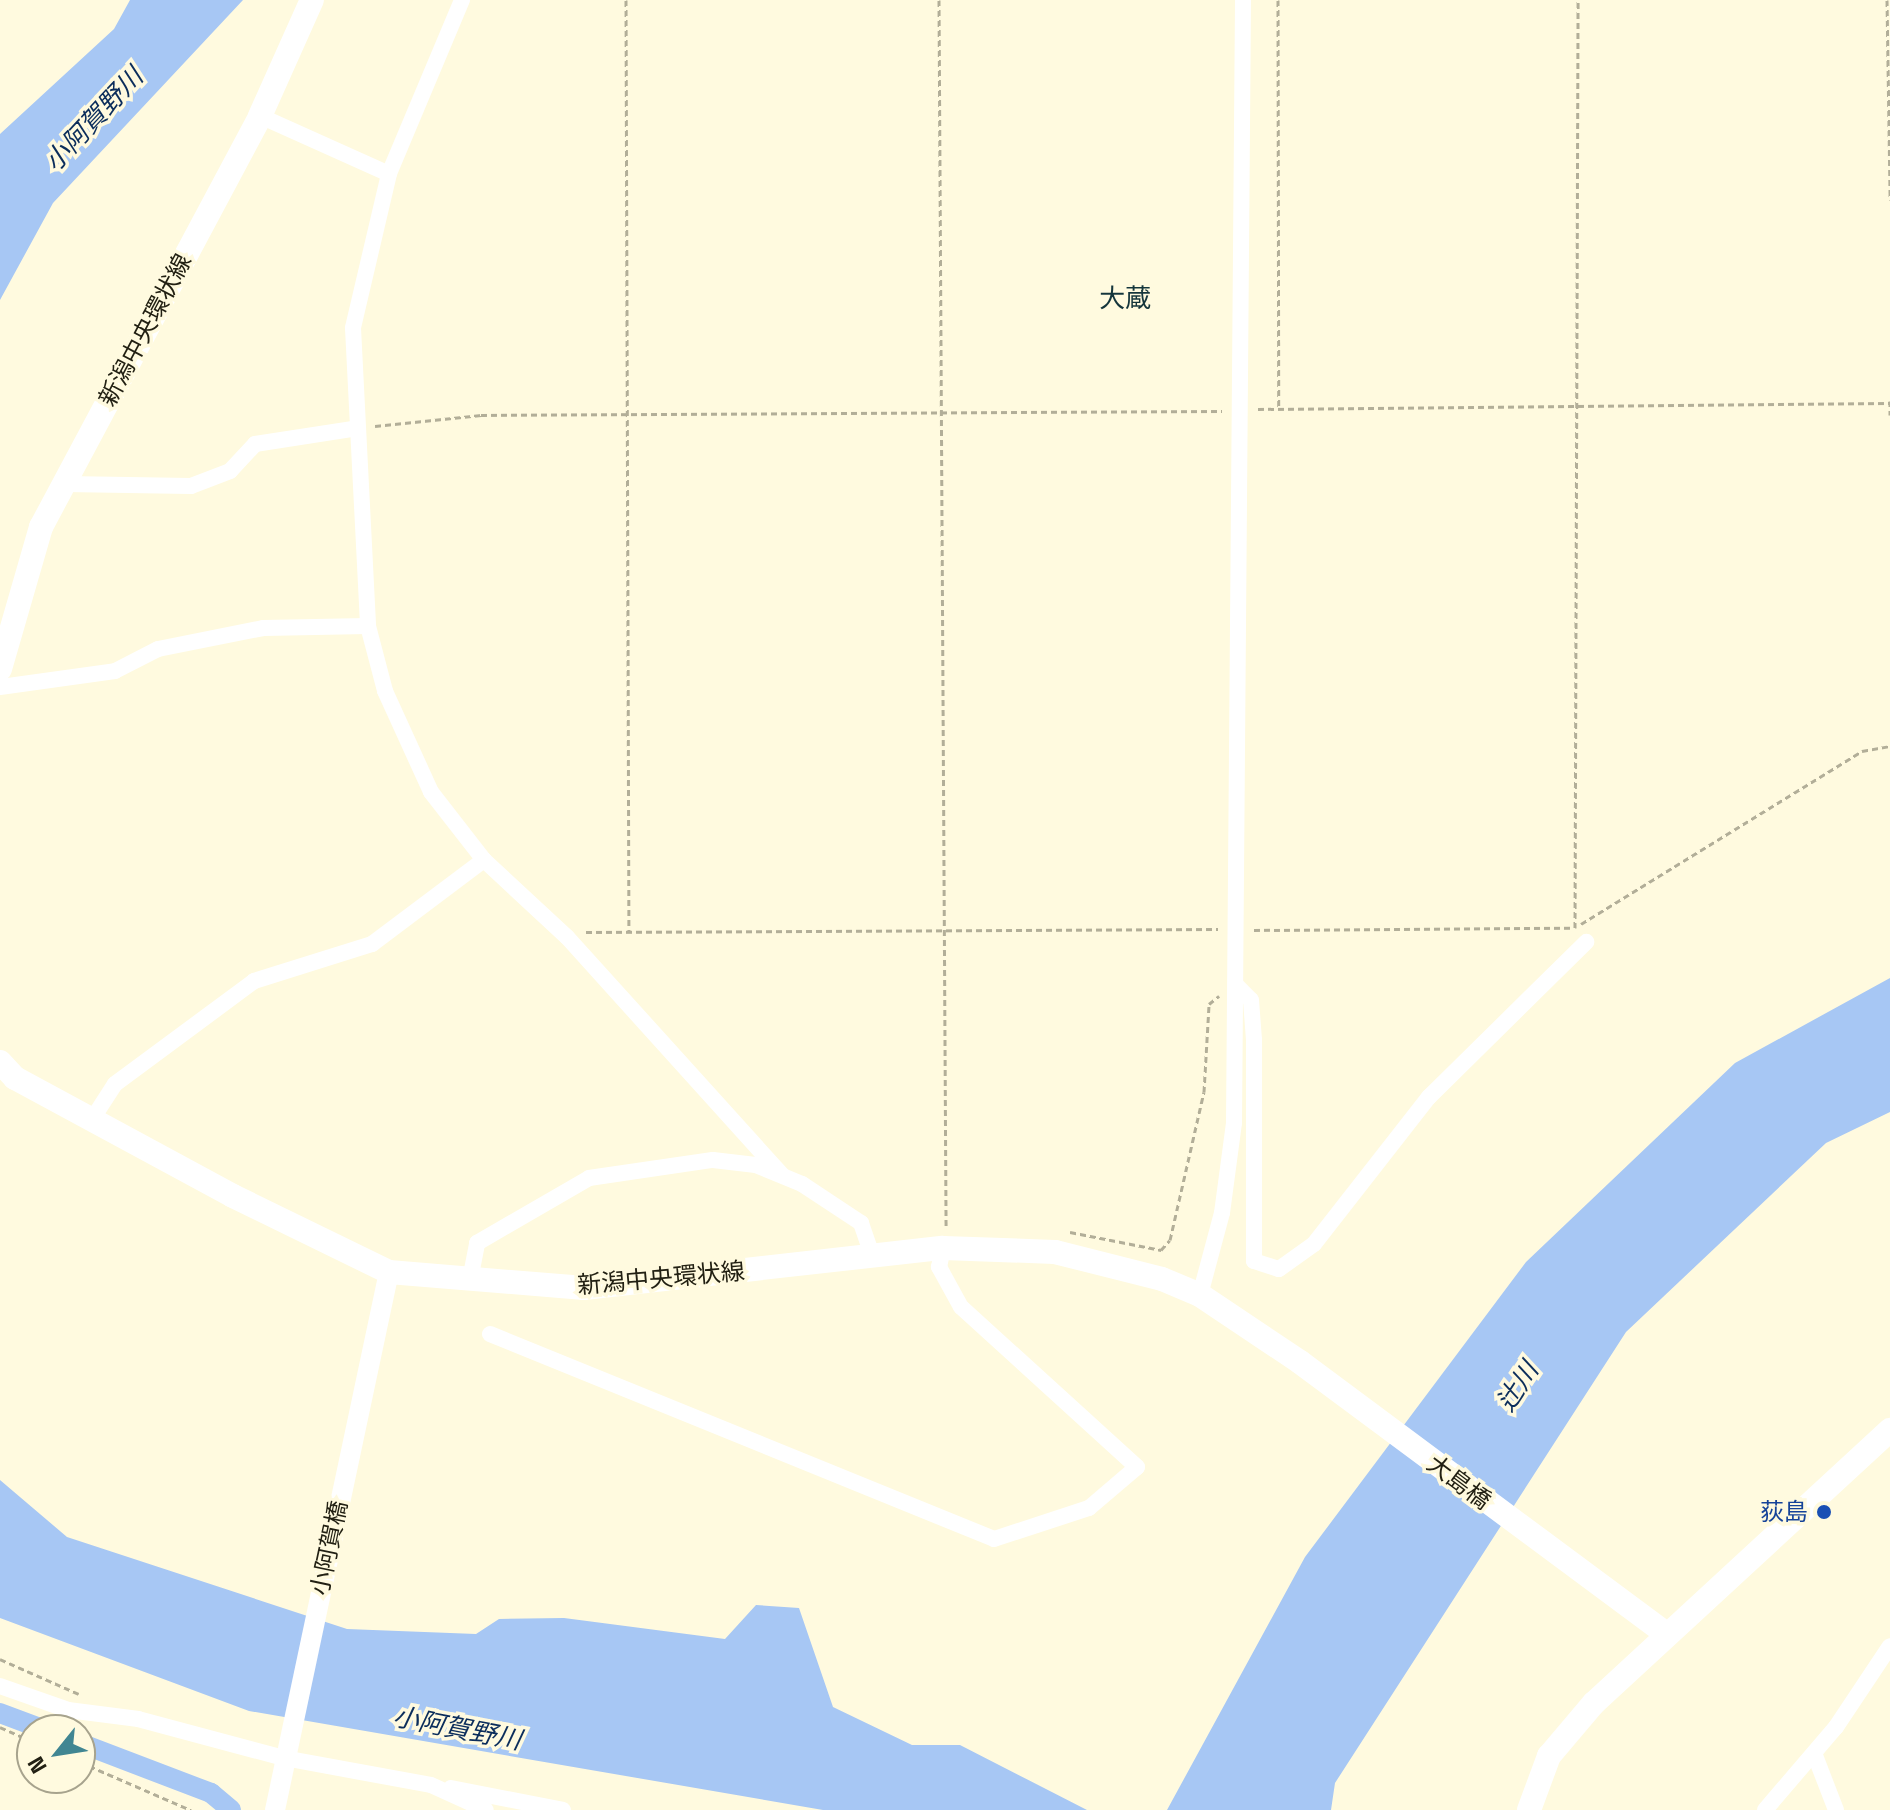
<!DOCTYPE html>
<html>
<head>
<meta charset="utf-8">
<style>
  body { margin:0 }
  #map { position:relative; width:1890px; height:1810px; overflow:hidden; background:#fffadf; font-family:"Space Grotesk","Noto Sans JP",sans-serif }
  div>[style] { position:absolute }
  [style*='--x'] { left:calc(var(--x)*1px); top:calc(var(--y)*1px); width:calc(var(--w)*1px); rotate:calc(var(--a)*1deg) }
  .water>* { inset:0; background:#a7c7f4 }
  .canal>* { height:20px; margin:-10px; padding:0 10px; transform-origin:10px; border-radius:10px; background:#a7c7f4 }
  .path>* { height:3px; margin-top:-1.5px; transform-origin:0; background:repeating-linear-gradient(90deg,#b2ae98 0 6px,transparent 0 10px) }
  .minor>* { height:16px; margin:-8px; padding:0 8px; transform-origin:8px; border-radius:8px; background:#fff }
  .tertiary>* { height:20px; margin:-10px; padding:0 10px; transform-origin:10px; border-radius:10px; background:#fff }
  .primary>* { height:24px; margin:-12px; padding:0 12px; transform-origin:12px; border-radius:12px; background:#fff }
  .dots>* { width:22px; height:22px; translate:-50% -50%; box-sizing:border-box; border:4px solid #fffadf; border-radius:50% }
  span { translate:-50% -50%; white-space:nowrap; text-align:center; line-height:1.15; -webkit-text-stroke:7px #fffadf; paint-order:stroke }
  .street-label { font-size:24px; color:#222013 }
  .transit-label { font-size:24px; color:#164399 }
  .right { translate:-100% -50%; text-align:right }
  .water-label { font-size:26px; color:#0b2d5b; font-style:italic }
  .neighbourhood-label { font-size:26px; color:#14353b }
  .north { position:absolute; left:16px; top:1714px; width:80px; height:80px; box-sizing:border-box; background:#fffadf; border:2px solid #a7a38d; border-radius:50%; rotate:240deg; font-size:22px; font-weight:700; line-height:32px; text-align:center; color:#222013 }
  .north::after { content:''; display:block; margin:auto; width:28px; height:36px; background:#418692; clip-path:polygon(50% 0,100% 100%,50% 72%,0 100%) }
</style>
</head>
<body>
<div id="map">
  <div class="water">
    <div style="clip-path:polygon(130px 0,243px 0,53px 203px,0 300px,0 134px,114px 29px)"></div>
    <div style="clip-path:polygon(1890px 978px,1890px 1112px,1826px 1143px,1626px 1332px,1335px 1783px,1331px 1810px,1167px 1810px,1305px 1557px,1526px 1262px,1735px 1063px)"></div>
    <div style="clip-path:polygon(0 1480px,67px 1537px,347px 1629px,476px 1634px,499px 1619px,564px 1618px,725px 1639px,756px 1605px,799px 1608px,833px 1707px,912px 1745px,960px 1745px,1087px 1810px,823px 1810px,249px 1711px,0 1618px)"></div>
  </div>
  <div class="canal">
    <div style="--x:0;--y:1713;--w:48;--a:20.7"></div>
    <div style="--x:80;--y:1743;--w:140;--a:20.9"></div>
    <div style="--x:211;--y:1793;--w:26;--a:40"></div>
  </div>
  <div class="path">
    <div style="--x:626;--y:0;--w:931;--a:89.82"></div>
    <div style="--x:939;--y:0;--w:1228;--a:89.67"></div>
    <div style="--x:1278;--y:0;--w:407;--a:89.9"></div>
    <div style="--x:1887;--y:0;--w:200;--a:89.1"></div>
    <div style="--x:1890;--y:401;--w:14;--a:90"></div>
    <div style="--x:1258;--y:409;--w:632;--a:-0.54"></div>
    <div style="--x:375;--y:426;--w:107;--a:-5.9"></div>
    <div style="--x:481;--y:415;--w:741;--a:-0.31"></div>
    <div style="--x:1581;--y:924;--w:330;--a:-31.6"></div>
    <div style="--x:1862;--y:751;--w:28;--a:-10"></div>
    <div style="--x:1575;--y:928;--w:928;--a:-89.81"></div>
    <div style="--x:1254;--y:930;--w:320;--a:-0.4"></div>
    <div style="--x:586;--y:932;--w:632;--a:-0.27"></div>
    <div style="--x:1070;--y:1232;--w:93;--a:11.2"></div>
    <div style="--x:1161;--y:1250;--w:13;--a:-48"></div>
    <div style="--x:1170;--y:1240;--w:152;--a:-77.1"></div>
    <div style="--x:1204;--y:1092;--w:88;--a:-86.7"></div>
    <div style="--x:1209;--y:1004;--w:13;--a:-39"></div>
    <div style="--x:0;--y:1659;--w:86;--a:23.9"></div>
    <div style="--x:0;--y:1727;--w:35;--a:24"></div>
    <div style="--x:80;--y:1762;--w:121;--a:23.4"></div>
  </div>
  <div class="minor">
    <div style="--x:462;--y:0;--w:189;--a:112.8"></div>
    <div style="--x:389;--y:174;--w:158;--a:103.2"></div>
    <div style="--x:353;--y:328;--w:298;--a:87.1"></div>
    <div style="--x:368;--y:626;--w:67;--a:75.3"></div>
    <div style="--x:385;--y:691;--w:111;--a:65.5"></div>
    <div style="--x:431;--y:792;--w:86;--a:52.1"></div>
    <div style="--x:484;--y:860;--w:113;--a:42.9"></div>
    <div style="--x:567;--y:937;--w:321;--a:47.9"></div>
    <div style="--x:260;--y:116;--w:141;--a:24.2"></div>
    <div style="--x:64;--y:484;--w:127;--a:0.9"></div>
    <div style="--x:191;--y:486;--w:42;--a:-21"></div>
    <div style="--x:230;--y:471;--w:37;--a:-47"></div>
    <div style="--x:255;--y:444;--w:104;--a:-8.8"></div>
    <div style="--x:0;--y:687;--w:116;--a:-7.9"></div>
    <div style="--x:115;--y:671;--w:48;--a:-27.1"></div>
    <div style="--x:158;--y:649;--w:107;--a:-11.3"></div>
    <div style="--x:263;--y:628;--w:105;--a:-1.1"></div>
    <div style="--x:1236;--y:985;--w:21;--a:45"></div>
    <div style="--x:1251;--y:1000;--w:40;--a:85.7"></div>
    <div style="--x:1254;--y:1040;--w:221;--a:90"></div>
    <div style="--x:1254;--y:1261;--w:26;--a:18"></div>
    <div style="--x:1279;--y:1269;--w:43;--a:-35.5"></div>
    <div style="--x:1314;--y:1244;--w:187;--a:-52"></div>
    <div style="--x:1429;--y:1097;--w:221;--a:-44.6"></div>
    <div style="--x:93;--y:1118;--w:40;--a:-57.1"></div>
    <div style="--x:115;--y:1084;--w:173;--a:-36.5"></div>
    <div style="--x:254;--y:981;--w:124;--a:-17.4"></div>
    <div style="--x:372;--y:944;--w:140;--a:-36.9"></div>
    <div style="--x:470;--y:1280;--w:38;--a:-79"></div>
    <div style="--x:477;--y:1243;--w:129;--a:-30.1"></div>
    <div style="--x:589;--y:1178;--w:125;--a:-8.3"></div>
    <div style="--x:713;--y:1160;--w:43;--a:6.6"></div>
    <div style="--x:756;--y:1165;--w:50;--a:22.4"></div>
    <div style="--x:802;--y:1184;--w:71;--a:33.5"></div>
    <div style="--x:861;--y:1223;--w:36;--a:71"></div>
    <div style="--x:1200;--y:1295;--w:85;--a:-75"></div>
    <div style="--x:1222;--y:1213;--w:91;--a:-82.4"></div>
    <div style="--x:1234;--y:1123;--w:1123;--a:-89.54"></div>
    <div style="--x:490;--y:1334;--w:544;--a:22.13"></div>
    <div style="--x:994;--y:1539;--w:100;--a:-18.1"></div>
    <div style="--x:1089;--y:1508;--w:63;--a:-40.5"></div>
    <div style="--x:1137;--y:1467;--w:238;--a:-137.7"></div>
    <div style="--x:961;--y:1307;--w:46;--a:-118.8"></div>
    <div style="--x:939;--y:1267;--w:19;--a:-78"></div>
    <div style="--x:0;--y:1686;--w:72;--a:19.4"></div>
    <div style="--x:68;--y:1710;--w:71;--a:7.3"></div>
    <div style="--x:138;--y:1719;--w:151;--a:15"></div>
    <div style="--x:284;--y:1758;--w:149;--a:10.4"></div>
    <div style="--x:431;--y:1785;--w:60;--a:24.4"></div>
    <div style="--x:1814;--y:1753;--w:61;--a:68.9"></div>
    <div style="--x:451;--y:1788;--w:114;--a:11.1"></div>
    <div style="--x:1765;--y:1810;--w:109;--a:-49.5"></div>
    <div style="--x:1836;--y:1727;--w:97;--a:-56.3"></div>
  </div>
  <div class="tertiary">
    <div style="--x:275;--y:1810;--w:550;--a:-78.04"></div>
  </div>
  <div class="primary">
    <div style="--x:0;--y:669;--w:148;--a:-73.9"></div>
    <div style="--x:41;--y:527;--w:466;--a:-61.9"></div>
    <div style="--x:260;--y:116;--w:127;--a:-65.9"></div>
    <div style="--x:0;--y:1062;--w:22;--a:47"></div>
    <div style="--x:15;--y:1078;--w:248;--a:28.4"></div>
    <div style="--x:233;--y:1196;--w:174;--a:26"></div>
    <div style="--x:389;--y:1272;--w:196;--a:4.7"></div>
    <div style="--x:584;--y:1288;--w:361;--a:-6.4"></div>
    <div style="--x:943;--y:1248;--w:112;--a:2"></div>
    <div style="--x:1055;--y:1252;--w:110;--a:14.2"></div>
    <div style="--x:1162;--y:1279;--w:41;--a:22.8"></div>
    <div style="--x:1200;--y:1295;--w:120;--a:33.8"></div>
    <div style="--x:1300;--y:1362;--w:457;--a:36.6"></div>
    <div style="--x:1529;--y:1810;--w:58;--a:-69.7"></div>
    <div style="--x:1549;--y:1756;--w:70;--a:-49.7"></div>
    <div style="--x:1594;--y:1703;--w:403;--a:-42.7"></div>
  </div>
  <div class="dots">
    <div style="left:1824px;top:1512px;background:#1a4fb4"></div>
  </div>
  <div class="street-label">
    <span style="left:145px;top:330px;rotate:-62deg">新潟中央環状線</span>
    <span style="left:661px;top:1278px;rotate:-5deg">新潟中央環状線</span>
    <span style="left:1459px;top:1482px;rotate:37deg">大島橋</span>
    <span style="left:329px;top:1548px;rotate:-78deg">小阿賀橋</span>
  </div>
  <div class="transit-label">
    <span class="right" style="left:1808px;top:1512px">荻島</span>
  </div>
  <div class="water-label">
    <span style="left:94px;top:120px;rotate:-47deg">小阿賀野川</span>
    <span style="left:1518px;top:1387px;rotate:-57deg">辻川</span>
    <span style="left:457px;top:1729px;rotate:11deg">小阿賀野川</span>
  </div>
  <div class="neighbourhood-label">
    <span style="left:1125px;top:299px">大蔵</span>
  </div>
  <div class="north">N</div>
</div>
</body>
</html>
